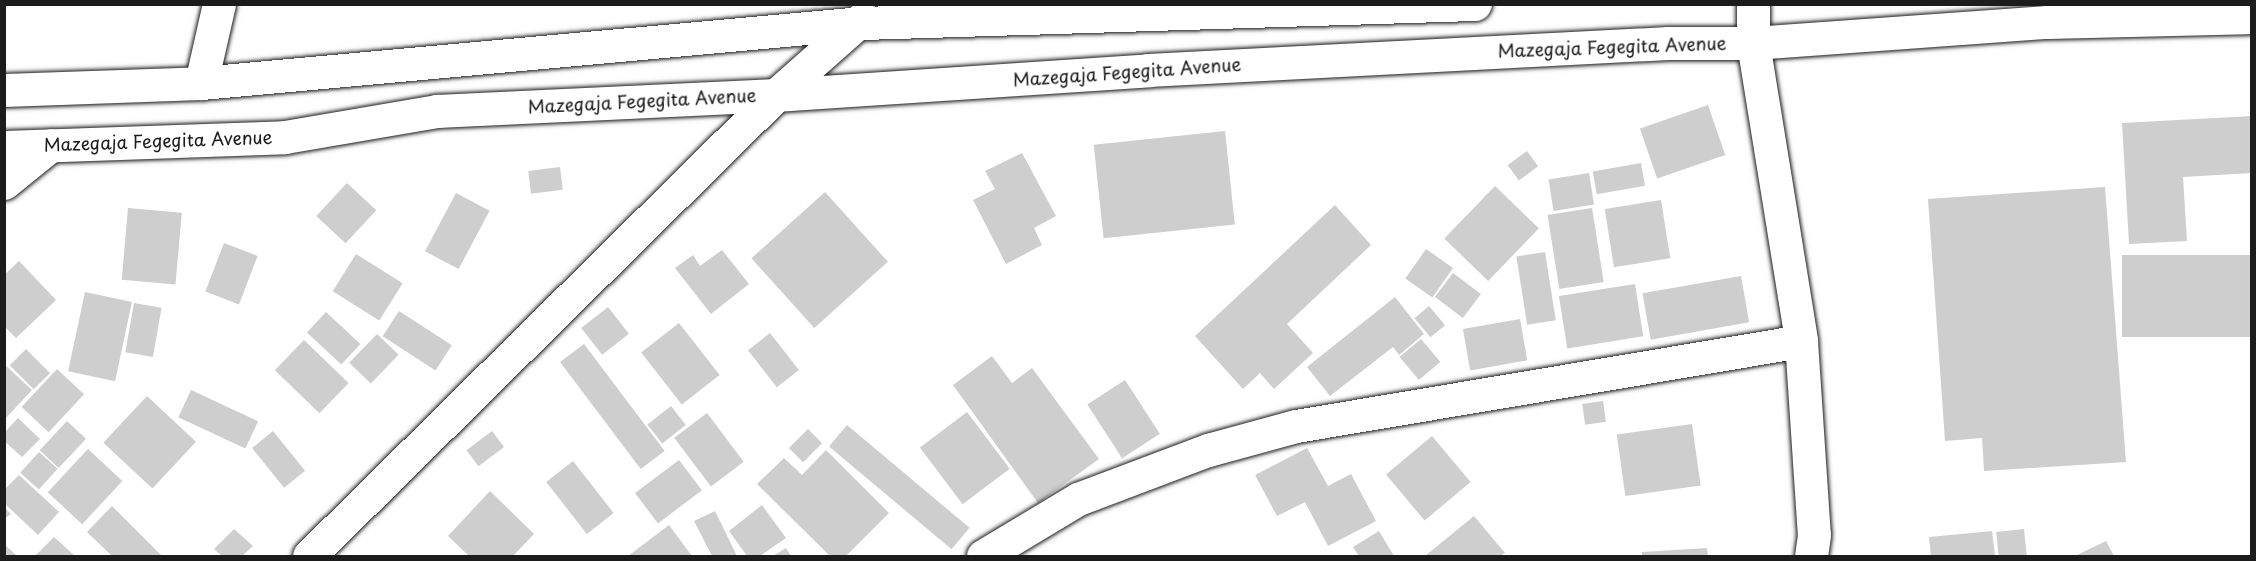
<!DOCTYPE html>
<html>
<head>
<meta charset="utf-8">
<style>
  body { margin:0 }
  #map { position:relative; width:2256px; height:561px; overflow:hidden; background:#fff; font-family:"Playpen Sans",sans-serif }
  div>[style] { position:absolute }
  [style*='--x'] { left:calc(var(--x)*1px); top:calc(var(--y)*1px); width:calc(var(--w)*1px); rotate:calc(var(--a)*1deg) }
  .building>* { inset:0; background:#cecece; transform-origin:0 0 }
  .roads { filter:drop-shadow(0 0 2px #1c1c1c) drop-shadow(0 0 2px #1c1c1c) }
  .street>* { height:33px; margin:-16.5px; padding:0 16.5px; transform-origin:16.5px; border-radius:16.5px; background:#fff }
  span { translate:-50% -50%; white-space:nowrap; text-align:center; line-height:1.15; -webkit-text-stroke:6px #fff; paint-order:stroke }
  .street-label { font-size:18px; color:#1c1c1c }
  .frame { position:absolute; inset:0; border:6px solid #1c1c1c; pointer-events:none }
</style>
</head>
<body>
<div id="map">
  <div class="building">
    <div style="left:1708px;top:105px;width:53px;height:72px;rotate:71deg"></div>
    <div style="clip-path:polygon(2252px 116px,2252px 173px,2183px 177px,2187px 241px,2129px 244px,2122px 123px)"></div>
    <div style="left:1225px;top:131px;width:94px;height:132px;rotate:84deg"></div>
    <div style="left:1527px;top:151px;width:19px;height:24px;rotate:54deg"></div>
    <div style="clip-path:polygon(1022px 153px,1056px 216px,1034px 228px,1042px 245px,1006px 264px,973px 200px,995px 189px,985px 171px)"></div>
    <div style="left:1641px;top:163px;width:23px;height:49px;rotate:80deg"></div>
    <div style="left:560px;top:167px;width:23px;height:32px;rotate:83deg"></div>
    <div style="left:1589px;top:173px;width:32px;height:41px;rotate:81deg"></div>
    <div style="left:347px;top:183px;width:40px;height:45px;rotate:43deg"></div>
    <div style="left:1495px;top:186px;width:61px;height:73px;rotate:44deg"></div>
    <div style="clip-path:polygon(2105px 187px,2126px 462px,1984px 471px,1982px 438px,1945px 441px,1928px 199px)"></div>
    <div style="left:825px;top:192px;width:94px;height:99px;rotate:48deg"></div>
    <div style="left:456px;top:193px;width:38px;height:66px;rotate:28deg"></div>
    <div style="left:1661px;top:200px;width:59px;height:57px;rotate:81deg"></div>
    <div style="clip-path:polygon(1335px 205px,1371px 245px,1287px 324px,1313px 353px,1274px 389px,1260px 373px,1243px 389px,1195px 336px)"></div>
    <div style="left:128px;top:208px;width:54px;height:72px;rotate:5deg"></div>
    <div style="left:1592px;top:208px;width:75px;height:45px;rotate:81deg"></div>
    <div style="left:224px;top:243px;width:36px;height:52px;rotate:21deg"></div>
    <div style="left:1426px;top:249px;width:33px;height:36px;rotate:35deg"></div>
    <div style="clip-path:polygon(722px 250px,749px 284px,711px 314px,675px 268px,693px 255px,700px 266px)"></div>
    <div style="left:1545px;top:252px;width:69px;height:29px;rotate:81deg"></div>
    <div style="left:356px;top:254px;width:55px;height:44px;rotate:32deg"></div>
    <div style="left:2252px;top:255px;width:82px;height:130px;rotate:90deg"></div>
    <div style="clip-path:polygon(19px 261px,56px 300px,16px 338px,4px 326px,4px 275px)"></div>
    <div style="left:1453px;top:273px;width:35px;height:30px;rotate:37deg"></div>
    <div style="left:1741px;top:276px;width:47px;height:100px;rotate:80deg"></div>
    <div style="left:1635px;top:284px;width:53px;height:77px;rotate:81deg"></div>
    <div style="left:85px;top:292px;width:48px;height:81px;rotate:12deg"></div>
    <div style="clip-path:polygon(1395px 297px,1424px 334px,1399px 355px,1393px 347px,1330px 396px,1307px 367px)"></div>
    <div style="left:134px;top:303px;width:28px;height:50px;rotate:10deg"></div>
    <div style="left:1429px;top:306px;width:25px;height:19px;rotate:50deg"></div>
    <div style="left:608px;top:307px;width:34px;height:34px;rotate:52deg"></div>
    <div style="left:399px;top:311px;width:63px;height:30px;rotate:33deg"></div>
    <div style="left:326px;top:312px;width:47px;height:28px;rotate:43deg"></div>
    <div style="left:1520px;top:319px;width:42px;height:58px;rotate:80deg"></div>
    <div style="left:679px;top:323px;width:66px;height:48px;rotate:52deg"></div>
    <div style="left:770px;top:333px;width:47px;height:28px;rotate:52deg"></div>
    <div style="left:377px;top:334px;width:30px;height:40px;rotate:44deg"></div>
    <div style="left:1421px;top:339px;width:30px;height:28px;rotate:50deg"></div>
    <div style="left:304px;top:340px;width:62px;height:42px;rotate:44deg"></div>
    <div style="left:584px;top:344px;width:134px;height:30px;rotate:53deg"></div>
    <div style="left:26px;top:349px;width:34px;height:23px;rotate:45deg"></div>
    <div style="clip-path:polygon(992px 356px,1012px 383px,1032px 368px,1099px 459px,1038px 503px,953px 385px)"></div>
    <div style="clip-path:polygon(4px 364px,32px 390px,4px 420px)"></div>
    <div style="left:57px;top:369px;width:37px;height:52px;rotate:43deg"></div>
    <div style="left:1125px;top:380px;width:64px;height:45px;rotate:57deg"></div>
    <div style="left:191px;top:390px;width:74px;height:30px;rotate:25deg"></div>
    <div style="left:147px;top:396px;width:67px;height:64px;rotate:43deg"></div>
    <div style="left:1603px;top:401px;width:21px;height:21px;rotate:82deg"></div>
    <div style="left:671px;top:406px;width:24px;height:30px;rotate:52deg"></div>
    <div style="left:967px;top:412px;width:71px;height:59px;rotate:53deg"></div>
    <div style="left:707px;top:413px;width:61px;height:41px;rotate:53deg"></div>
    <div style="clip-path:polygon(18px 418px,40px 439px,22px 457px,4px 441px,4px 433px)"></div>
    <div style="left:67px;top:421px;width:26px;height:40px;rotate:43deg"></div>
    <div style="left:1692px;top:424px;width:62px;height:76px;rotate:82deg"></div>
    <div style="left:847px;top:425px;width:160px;height:28px;rotate:40deg"></div>
    <div style="left:808px;top:429px;width:20px;height:27px;rotate:45deg"></div>
    <div style="left:273px;top:431px;width:51px;height:27px;rotate:51deg"></div>
    <div style="left:492px;top:431px;width:20px;height:32px;rotate:53deg"></div>
    <div style="left:1432px;top:436px;width:60px;height:60px;rotate:50deg"></div>
    <div style="clip-path:polygon(1307px 448px,1328px 486px,1351px 474px,1376px 521px,1328px 546px,1305px 502px,1277px 516px,1255px 475px)"></div>
    <div style="left:88px;top:449px;width:47px;height:59px;rotate:43deg"></div>
    <div style="clip-path:polygon(826px 450px,889px 513px,846px 556px,830px 556px,757px 484px,784px 458px,802px 475px)"></div>
    <div style="left:39px;top:452px;width:25px;height:28px;rotate:42deg"></div>
    <div style="left:679px;top:460px;width:38px;height:55px;rotate:53deg"></div>
    <div style="left:573px;top:461px;width:66px;height:34px;rotate:52deg"></div>
    <div style="clip-path:polygon(19px 475px,59px 512px,38px 535px,4px 503px,4px 490px)"></div>
    <div style="clip-path:polygon(490px 491px,534px 534px,513px 556px,469px 556px,448px 536px)"></div>
    <div style="clip-path:polygon(762px 505px,786px 538px,760px 556px,747px 556px,729px 531px)"></div>
    <div style="clip-path:polygon(112px 506px,162px 556px,112px 556px,87px 532px)"></div>
    <div style="clip-path:polygon(4px 507px,11px 514px,4px 519px)"></div>
    <div style="clip-path:polygon(715px 511px,737px 556px,712px 556px,694px 521px)"></div>
    <div style="clip-path:polygon(1474px 516px,1505px 553px,1500px 556px,1425px 556px)"></div>
    <div style="clip-path:polygon(669px 525px,692px 556px,628px 556px)"></div>
    <div style="clip-path:polygon(234px 529px,253px 546px,242px 556px,222px 556px,214px 549px)"></div>
    <div style="left:2024px;top:529px;width:27px;height:28px;rotate:84deg"></div>
    <div style="clip-path:polygon(1379px 531px,1394px 556px,1359px 556px,1353px 547px)"></div>
    <div style="clip-path:polygon(1992px 531px,1995px 556px,1931px 556px,1929px 537px)"></div>
    <div style="clip-path:polygon(54px 537px,75px 556px,35px 556px)"></div>
    <div style="clip-path:polygon(2106px 541px,2114px 556px,2075px 556px)"></div>
    <div style="clip-path:polygon(4px 544px,16px 555px,15px 556px,4px 556px)"></div>
    <div style="clip-path:polygon(786px 548px,791px 556px,773px 556px)"></div>
    <div style="clip-path:polygon(1707px 548px,1708px 556px,1642px 556px,1642px 552px)"></div>
  </div>
  <div class="roads">
    <div class="street">
      <div style="--x:1753;--y:4;--w:39;--a:90"></div>
      <div style="--x:1753;--y:43;--w:302;--a:80.8"></div>
      <div style="--x:1801;--y:341;--w:194;--a:86.2"></div>
      <div style="--x:1814;--y:535;--w:21;--a:98"></div>
      <div style="--x:201;--y:83;--w:81;--a:-77.2"></div>
      <div style="--x:4;--y:90;--w:197;--a:-2"></div>
      <div style="--x:201;--y:83;--w:664;--a:-5.19"></div>
      <div style="--x:862;--y:23;--w:613;--a:-1.78"></div>
      <div style="--x:4;--y:147;--w:281;--a:-2"></div>
      <div style="--x:285;--y:137;--w:154;--a:-9.7"></div>
      <div style="--x:437;--y:111;--w:339;--a:-2.7"></div>
      <div style="--x:776;--y:95;--w:373;--a:-3.8"></div>
      <div style="--x:1148;--y:70;--w:521;--a:-2.97"></div>
      <div style="--x:1668;--y:43;--w:85;--a:0"></div>
      <div style="--x:1753;--y:43;--w:295;--a:-4.1"></div>
      <div style="--x:2047;--y:22;--w:205;--a:-1.4"></div>
      <div style="--x:4;--y:183;--w:60;--a:-39"></div>
      <div style="--x:309;--y:556;--w:656;--a:-44.63"></div>
      <div style="--x:776;--y:95;--w:116;--a:-41.5"></div>
      <div style="--x:983;--y:556;--w:111;--a:-31"></div>
      <div style="--x:1078;--y:499;--w:139;--a:-20.7"></div>
      <div style="--x:1208;--y:450;--w:91;--a:-15.3"></div>
      <div style="--x:1296;--y:426;--w:512;--a:-9.55"></div>
    </div>
  </div>
  <div class="street-label">
    <span style="left:1612px;top:47px;rotate:-2deg">Mazegaja Fegegita Avenue</span>
    <span style="left:1127px;top:72px;rotate:-4deg">Mazegaja Fegegita Avenue</span>
    <span style="left:642px;top:101px;rotate:-3deg">Mazegaja Fegegita Avenue</span>
    <span style="left:158px;top:141px;rotate:-2deg">Mazegaja Fegegita Avenue</span>
  </div>
  <div class="frame"></div>
</div>
</body>
</html>
